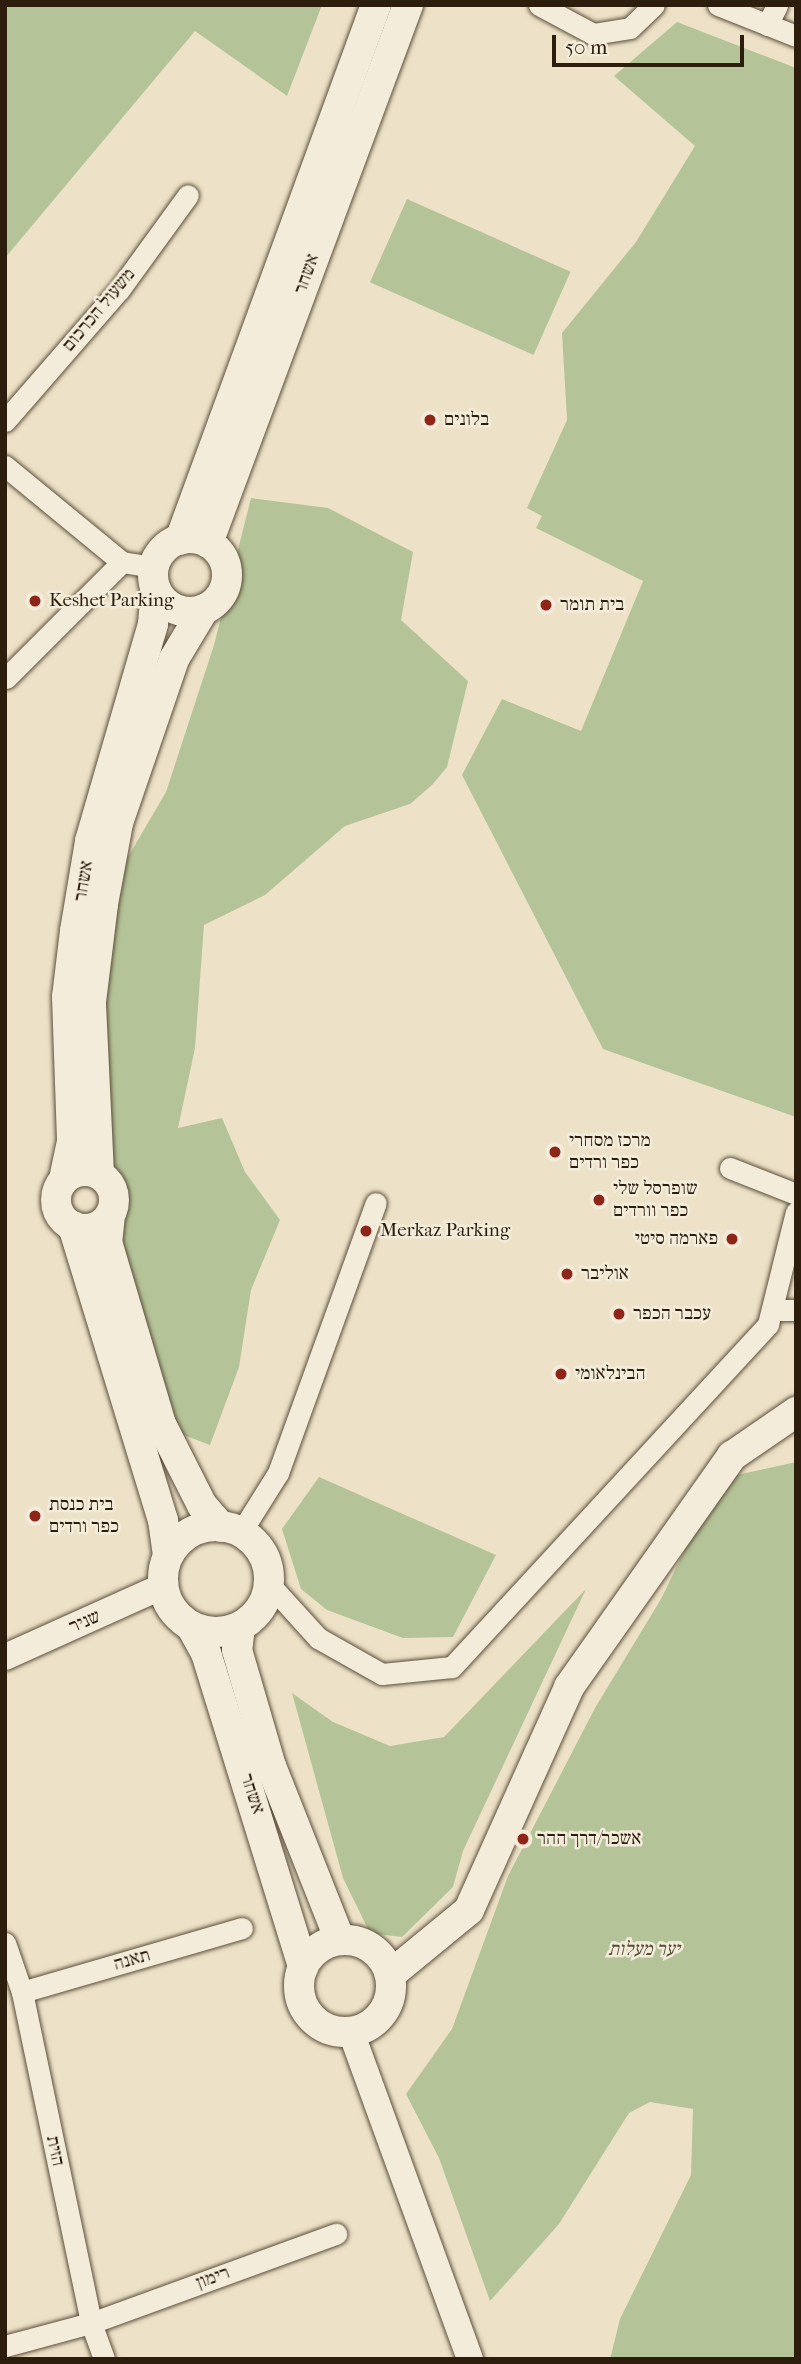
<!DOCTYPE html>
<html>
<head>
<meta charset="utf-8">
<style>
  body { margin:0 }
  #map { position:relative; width:801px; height:2364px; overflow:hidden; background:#ede2c7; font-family:"IM FELL French Canon","Frank Ruhl Libre",serif }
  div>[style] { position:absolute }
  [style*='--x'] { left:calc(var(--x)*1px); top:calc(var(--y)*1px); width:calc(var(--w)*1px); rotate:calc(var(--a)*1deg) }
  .green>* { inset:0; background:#b5c498; transform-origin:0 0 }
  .roads { filter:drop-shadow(0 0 2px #5c4e3b) drop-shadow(0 0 2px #5c4e3b) }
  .minor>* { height:21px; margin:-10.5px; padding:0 10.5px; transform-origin:10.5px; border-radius:10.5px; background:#f3ecdb }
  .tertiary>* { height:26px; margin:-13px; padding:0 13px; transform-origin:13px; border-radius:13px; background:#f3ecdb }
  .secondary>* { height:30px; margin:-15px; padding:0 15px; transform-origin:15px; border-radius:15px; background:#f3ecdb }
  .secondary>.ring { margin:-15px; padding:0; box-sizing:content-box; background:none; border:30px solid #f3ecdb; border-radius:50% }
  .dots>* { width:19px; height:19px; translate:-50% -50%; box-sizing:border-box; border:4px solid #f3ecdb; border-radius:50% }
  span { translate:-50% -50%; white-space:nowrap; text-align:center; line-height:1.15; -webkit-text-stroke:5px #f3ecdb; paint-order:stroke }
  .street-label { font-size:19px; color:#2c1d0c }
  .poi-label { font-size:19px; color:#2c1d0c }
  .left { translate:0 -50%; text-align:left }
  .right { translate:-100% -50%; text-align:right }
  .park-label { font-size:19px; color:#554f36; font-style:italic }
  .frame { position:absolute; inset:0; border:7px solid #2c1d0c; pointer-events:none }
  .scale { position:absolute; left:552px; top:35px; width:192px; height:32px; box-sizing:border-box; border:4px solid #2c1d0c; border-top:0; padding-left:9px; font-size:21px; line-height:24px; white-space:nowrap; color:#2c1d0c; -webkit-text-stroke:5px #f3ecdb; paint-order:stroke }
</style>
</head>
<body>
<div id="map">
  <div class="green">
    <div style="clip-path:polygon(5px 5px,322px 5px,287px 96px,195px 31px,5px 258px)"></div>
    <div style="clip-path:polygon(677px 22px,796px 68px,796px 1117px,603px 1049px,462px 775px,502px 699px,581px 731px,643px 581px,536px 528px,542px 516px,527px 508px,567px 420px,562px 333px,636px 242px,695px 146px,614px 76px)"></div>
    <div style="left:407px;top:199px;width:179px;height:91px;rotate:24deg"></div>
    <div style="clip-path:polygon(251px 498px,328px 508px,413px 552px,401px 620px,468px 681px,447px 767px,432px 785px,410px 804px,345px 826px,265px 895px,204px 925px,195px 1048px,178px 1128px,222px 1118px,245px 1172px,280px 1220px,251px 1290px,239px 1367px,210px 1445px,181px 1434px,162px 1401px,116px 1213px,99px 1067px,118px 874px,166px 792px,214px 645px)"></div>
    <div style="clip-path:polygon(796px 1462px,796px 2359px,610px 2359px,620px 2319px,691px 2175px,693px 2109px,650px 2102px,629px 2113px,559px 2224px,490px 2301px,439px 2158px,406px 2094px,452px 2029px,508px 1876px,595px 1708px,661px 1599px,719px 1479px)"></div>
    <div style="clip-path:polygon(319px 1477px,496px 1555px,453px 1637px,403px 1638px,327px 1610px,301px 1589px,282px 1529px)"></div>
    <div style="clip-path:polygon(586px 1589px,463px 1851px,453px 1887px,402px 1937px,370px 1933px,343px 1878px,292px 1693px,333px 1722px,390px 1746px,444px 1737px)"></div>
  </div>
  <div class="roads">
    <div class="minor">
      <div style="--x:539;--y:5;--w:61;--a:28.2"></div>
      <div style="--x:593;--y:34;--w:37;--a:-9"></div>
      <div style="--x:630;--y:28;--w:33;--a:-44"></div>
      <div style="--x:718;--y:5;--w:84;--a:21.7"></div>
      <div style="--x:767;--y:25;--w:22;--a:-63"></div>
      <div style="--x:5;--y:421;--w:174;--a:-49"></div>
      <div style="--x:119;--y:290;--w:117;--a:-54"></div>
      <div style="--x:5;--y:466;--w:151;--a:39.4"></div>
      <div style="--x:122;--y:562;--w:32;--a:9"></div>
      <div style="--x:6;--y:678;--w:164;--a:-45"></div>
      <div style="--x:730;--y:1168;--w:71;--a:21.5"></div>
      <div style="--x:772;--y:1310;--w:24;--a:0"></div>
      <div style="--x:241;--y:1532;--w:70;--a:-57.9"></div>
      <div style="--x:278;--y:1473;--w:287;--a:-70.1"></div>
      <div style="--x:270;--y:1585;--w:72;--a:47.8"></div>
      <div style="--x:318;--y:1638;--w:73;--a:29.4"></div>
      <div style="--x:382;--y:1674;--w:70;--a:-5.7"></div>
      <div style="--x:452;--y:1667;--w:466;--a:-47.3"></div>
      <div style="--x:768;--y:1324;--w:115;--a:-76"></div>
      <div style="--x:5;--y:1943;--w:52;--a:70.9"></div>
      <div style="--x:22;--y:1992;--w:338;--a:78.2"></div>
      <div style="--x:91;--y:2323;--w:38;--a:70"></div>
      <div style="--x:22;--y:1992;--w:229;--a:-16.2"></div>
      <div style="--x:5;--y:2346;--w:89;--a:-15"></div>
      <div style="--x:91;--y:2323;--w:261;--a:-20"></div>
    </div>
    <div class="tertiary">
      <div style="--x:5;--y:1657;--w:173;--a:-24.2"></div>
      <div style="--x:351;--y:2032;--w:348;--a:70"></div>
    </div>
    <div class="secondary">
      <div class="ring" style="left:153px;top:538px;width:44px;height:44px"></div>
      <div style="--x:180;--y:540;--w:570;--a:-69.88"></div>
      <div style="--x:208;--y:543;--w:574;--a:-69.61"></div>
      <div class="ring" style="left:56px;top:1171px;width:28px;height:28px"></div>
      <div style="--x:99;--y:1174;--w:172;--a:-92.7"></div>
      <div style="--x:91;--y:1002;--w:99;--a:-83"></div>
      <div style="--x:103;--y:904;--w:82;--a:-79.5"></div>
      <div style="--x:118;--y:823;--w:173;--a:-71.1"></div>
      <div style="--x:174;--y:659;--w:58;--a:-59"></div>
      <div style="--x:64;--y:1179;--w:40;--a:-78"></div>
      <div style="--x:72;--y:1140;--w:143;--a:-92"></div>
      <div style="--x:67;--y:997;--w:66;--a:-83.1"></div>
      <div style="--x:75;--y:931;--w:91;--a:-80.5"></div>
      <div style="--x:90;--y:841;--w:226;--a:-73.8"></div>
      <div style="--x:153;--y:624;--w:34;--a:-85"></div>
      <div style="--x:110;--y:1215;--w:27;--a:96"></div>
      <div style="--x:107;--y:1242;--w:190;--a:73.5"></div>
      <div style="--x:161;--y:1424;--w:91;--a:63.2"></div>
      <div style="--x:202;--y:1505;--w:29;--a:49"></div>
      <div style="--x:73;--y:1226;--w:307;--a:73"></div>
      <div style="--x:163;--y:1520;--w:36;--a:82"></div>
      <div class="ring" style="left:163px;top:1526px;width:76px;height:76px"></div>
      <div style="--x:191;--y:1626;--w:31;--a:61"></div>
      <div style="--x:206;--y:1653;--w:329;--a:72.8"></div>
      <div style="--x:240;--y:1627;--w:23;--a:97"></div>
      <div style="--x:237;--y:1650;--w:121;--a:73.7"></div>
      <div style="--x:271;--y:1766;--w:187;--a:68.4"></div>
      <div class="ring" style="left:299px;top:1940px;width:62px;height:62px"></div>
      <div style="--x:390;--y:1975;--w:102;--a:-39.4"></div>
      <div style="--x:469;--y:1910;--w:244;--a:-65.8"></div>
      <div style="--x:569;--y:1687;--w:283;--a:-54.8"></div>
      <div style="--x:732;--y:1456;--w:78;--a:-34.5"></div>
    </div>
  </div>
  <div class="dots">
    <div style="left:430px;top:420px;background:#8f2418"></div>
    <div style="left:35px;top:601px;background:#8f2418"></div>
    <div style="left:546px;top:605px;background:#8f2418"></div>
    <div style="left:555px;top:1152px;background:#8f2418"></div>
    <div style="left:599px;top:1200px;background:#8f2418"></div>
    <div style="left:366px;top:1231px;background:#8f2418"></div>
    <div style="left:732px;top:1239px;background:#8f2418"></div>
    <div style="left:567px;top:1274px;background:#8f2418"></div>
    <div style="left:619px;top:1314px;background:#8f2418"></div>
    <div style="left:561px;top:1374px;background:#8f2418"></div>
    <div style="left:35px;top:1516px;background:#8f2418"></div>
    <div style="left:523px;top:1839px;background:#8f2418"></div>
  </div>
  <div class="street-label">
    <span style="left:307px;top:274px;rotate:-70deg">אשחר</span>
    <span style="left:99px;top:310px;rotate:-50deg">משעול הכרכום</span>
    <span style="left:84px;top:881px;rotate:-80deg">אשחר</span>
    <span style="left:85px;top:1622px;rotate:-24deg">שניר</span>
    <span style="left:252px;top:1794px;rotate:72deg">אשחר</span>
    <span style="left:132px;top:1960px;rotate:-16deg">תאנה</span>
    <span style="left:55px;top:2151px;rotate:78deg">הזית</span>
    <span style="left:213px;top:2278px;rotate:-20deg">רימון</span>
  </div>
  <div class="poi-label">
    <span class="left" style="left:444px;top:420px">בלונים</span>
    <span class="left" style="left:49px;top:601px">Keshet Parking</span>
    <span class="left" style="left:560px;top:605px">בית תומר</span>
    <span class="left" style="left:569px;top:1152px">מרכז מסחרי<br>כפר ורדים</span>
    <span class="left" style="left:613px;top:1200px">שופרסל שלי<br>כפר וורדים</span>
    <span class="left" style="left:380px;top:1231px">Merkaz Parking</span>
    <span class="right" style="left:718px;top:1239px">פארמה סיטי</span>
    <span class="left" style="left:581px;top:1274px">אוליבר</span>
    <span class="left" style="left:633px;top:1314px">עכבר הכפר</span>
    <span class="left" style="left:575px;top:1374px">הבינלאומי</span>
    <span class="left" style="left:49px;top:1516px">בית כנסת<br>כפר ורדים</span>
    <span class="left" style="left:537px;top:1839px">אשכר/דרך ההר</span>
  </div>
  <div class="park-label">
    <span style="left:644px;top:1950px">יער מעלות</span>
  </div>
  <div class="frame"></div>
  <div class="scale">50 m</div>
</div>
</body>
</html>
